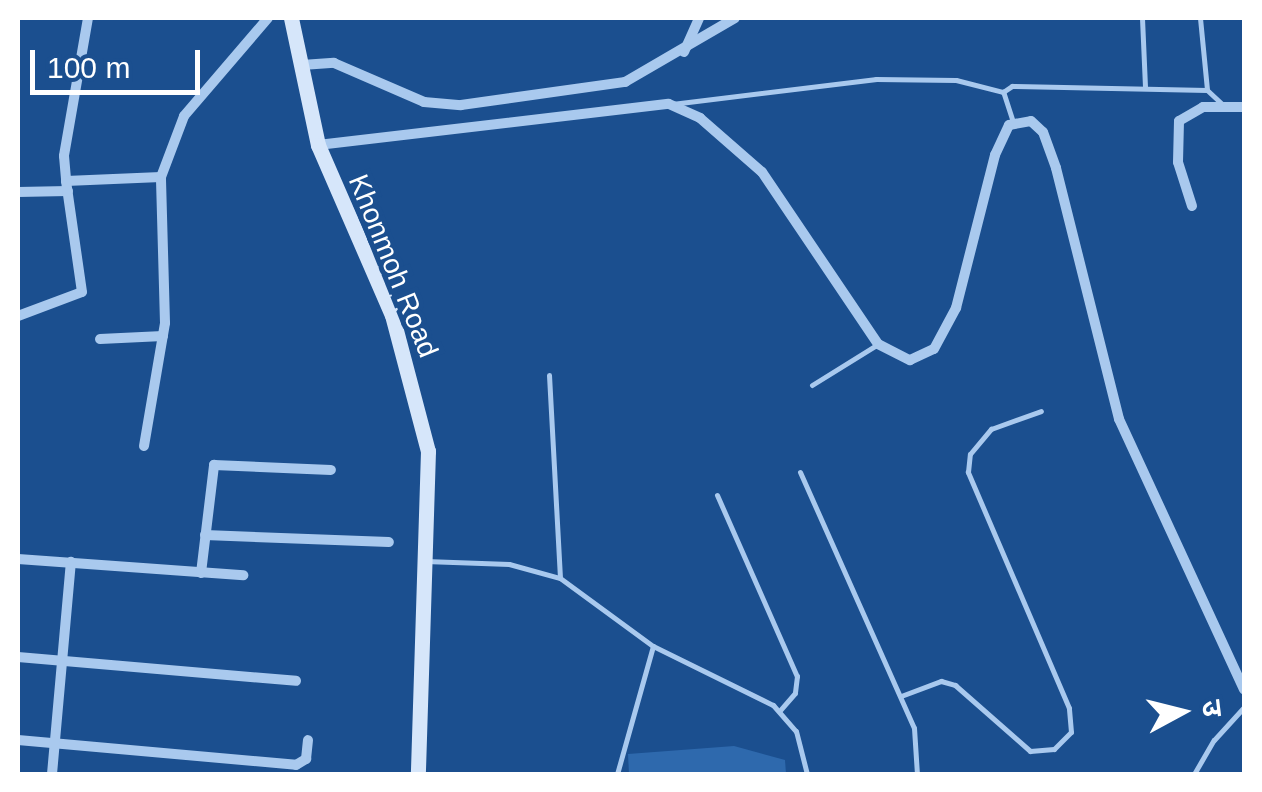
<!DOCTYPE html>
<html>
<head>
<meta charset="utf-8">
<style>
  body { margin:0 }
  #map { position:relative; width:1262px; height:792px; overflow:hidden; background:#1b4f8f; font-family:Helvetica,"Noto Sans Devanagari",sans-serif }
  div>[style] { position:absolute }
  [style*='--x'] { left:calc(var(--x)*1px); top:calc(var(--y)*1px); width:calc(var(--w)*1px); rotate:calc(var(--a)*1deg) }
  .green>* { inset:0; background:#2e69ad }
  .lane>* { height:5px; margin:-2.5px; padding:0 2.5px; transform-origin:2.5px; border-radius:2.5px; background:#a9c9ee }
  .street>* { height:10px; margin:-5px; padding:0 5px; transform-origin:5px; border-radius:5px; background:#a9c9ee }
  .secondary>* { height:15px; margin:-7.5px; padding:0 7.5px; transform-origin:7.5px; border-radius:7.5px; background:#d6e6fa }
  span { translate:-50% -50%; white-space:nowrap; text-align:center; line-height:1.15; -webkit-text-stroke:10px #1b4f8f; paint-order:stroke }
  .street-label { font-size:28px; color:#fff }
  .frame { position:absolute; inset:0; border:20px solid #fff; pointer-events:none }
  .north { position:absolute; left:1132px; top:662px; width:100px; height:100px; -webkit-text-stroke:8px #1b4f8f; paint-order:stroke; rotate:83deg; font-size:28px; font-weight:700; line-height:40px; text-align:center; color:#fff }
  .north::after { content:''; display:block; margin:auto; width:35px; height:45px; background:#fff; clip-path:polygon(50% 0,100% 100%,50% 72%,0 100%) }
  .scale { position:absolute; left:30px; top:50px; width:170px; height:45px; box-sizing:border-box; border:5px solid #fff; border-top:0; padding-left:12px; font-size:30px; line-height:35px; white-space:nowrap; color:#fff; -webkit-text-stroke:8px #1b4f8f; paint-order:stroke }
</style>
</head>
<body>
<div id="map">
  <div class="green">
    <div style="clip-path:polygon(734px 746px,785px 760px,786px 774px,629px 774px,628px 754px)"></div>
  </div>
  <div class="lane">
    <div style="--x:1142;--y:18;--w:69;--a:87.5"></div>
    <div style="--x:1200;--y:18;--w:72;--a:84.4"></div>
    <div style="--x:672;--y:104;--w:206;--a:-7"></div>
    <div style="--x:876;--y:79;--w:80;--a:0.7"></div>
    <div style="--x:956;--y:80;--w:49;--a:14.3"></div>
    <div style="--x:1013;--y:122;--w:32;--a:-108"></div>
    <div style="--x:1003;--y:92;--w:11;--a:-34"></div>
    <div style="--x:1012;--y:86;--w:195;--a:1.2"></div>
    <div style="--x:1207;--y:90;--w:22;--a:43"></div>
    <div style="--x:549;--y:375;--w:203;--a:86.9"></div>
    <div style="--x:812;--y:385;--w:78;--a:-31.8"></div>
    <div style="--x:800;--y:472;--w:280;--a:66"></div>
    <div style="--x:914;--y:728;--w:46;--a:86.3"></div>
    <div style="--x:717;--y:495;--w:198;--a:66.2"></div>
    <div style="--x:797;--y:676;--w:17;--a:97"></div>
    <div style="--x:795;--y:693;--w:23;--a:131"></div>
    <div style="--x:425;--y:561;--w:84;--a:2"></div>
    <div style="--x:509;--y:564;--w:53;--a:15.4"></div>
    <div style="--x:560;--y:578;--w:115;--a:36.2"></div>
    <div style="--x:653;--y:646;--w:134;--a:26.2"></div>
    <div style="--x:773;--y:705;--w:35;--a:49"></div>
    <div style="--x:796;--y:731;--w:44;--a:75.7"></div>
    <div style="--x:901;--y:696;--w:43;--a:-20.6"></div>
    <div style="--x:941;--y:681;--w:15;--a:16"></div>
    <div style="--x:955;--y:685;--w:100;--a:41.3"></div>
    <div style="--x:1030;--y:751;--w:24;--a:-5"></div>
    <div style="--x:1054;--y:749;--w:24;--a:-45"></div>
    <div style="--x:1071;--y:732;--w:24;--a:-95"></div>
    <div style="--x:1069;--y:708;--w:257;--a:-113.2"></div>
    <div style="--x:968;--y:472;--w:18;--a:-84"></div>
    <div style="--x:970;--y:454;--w:33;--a:-50"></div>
    <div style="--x:991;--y:429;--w:53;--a:-19.8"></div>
    <div style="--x:617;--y:774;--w:133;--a:-74.3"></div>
    <div style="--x:1194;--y:774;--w:39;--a:-60"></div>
    <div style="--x:1214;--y:740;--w:45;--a:-47.7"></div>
  </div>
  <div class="street">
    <div style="--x:88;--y:18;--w:140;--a:99.9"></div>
    <div style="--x:64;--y:156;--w:25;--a:85"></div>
    <div style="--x:66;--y:181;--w:95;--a:-2.4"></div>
    <div style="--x:161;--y:177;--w:65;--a:-69.3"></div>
    <div style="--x:184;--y:116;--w:129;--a:-49.4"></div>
    <div style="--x:684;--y:52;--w:37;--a:-66"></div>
    <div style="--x:302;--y:65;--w:32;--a:-4"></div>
    <div style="--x:334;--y:63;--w:98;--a:23.4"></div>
    <div style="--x:424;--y:102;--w:37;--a:5"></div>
    <div style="--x:461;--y:105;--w:166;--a:-8"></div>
    <div style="--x:625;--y:82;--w:127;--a:-30.2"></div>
    <div style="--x:318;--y:145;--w:353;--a:-6.7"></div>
    <div style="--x:669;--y:104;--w:34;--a:24"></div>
    <div style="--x:700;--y:118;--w:82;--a:41.1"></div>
    <div style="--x:762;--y:172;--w:207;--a:56"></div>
    <div style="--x:878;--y:344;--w:36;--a:27"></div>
    <div style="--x:910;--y:360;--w:26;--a:-25"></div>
    <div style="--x:934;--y:349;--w:47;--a:-61.8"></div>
    <div style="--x:956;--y:308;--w:158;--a:-75.7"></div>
    <div style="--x:995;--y:155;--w:33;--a:-65"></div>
    <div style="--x:1009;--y:125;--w:22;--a:-10"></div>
    <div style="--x:1031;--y:121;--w:16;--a:43"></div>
    <div style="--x:1043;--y:132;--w:38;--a:70"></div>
    <div style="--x:1056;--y:168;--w:259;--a:75.9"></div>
    <div style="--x:1119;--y:419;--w:298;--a:65.2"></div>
    <div style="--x:18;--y:192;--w:50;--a:-1.1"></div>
    <div style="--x:1192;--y:206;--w:46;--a:-107.7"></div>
    <div style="--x:1178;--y:162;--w:41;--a:-88.6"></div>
    <div style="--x:1179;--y:121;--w:28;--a:-30"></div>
    <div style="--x:1203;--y:107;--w:41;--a:0"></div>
    <div style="--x:18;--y:316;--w:68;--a:-20.6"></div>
    <div style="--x:82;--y:292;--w:112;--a:-98.2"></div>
    <div style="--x:100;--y:339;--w:63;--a:-2.7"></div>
    <div style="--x:144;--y:446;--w:125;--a:-80.3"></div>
    <div style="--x:165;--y:323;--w:146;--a:-91.6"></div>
    <div style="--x:205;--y:535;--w:184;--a:2.2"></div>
    <div style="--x:18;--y:559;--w:226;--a:4.1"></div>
    <div style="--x:201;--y:573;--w:109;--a:-83.1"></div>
    <div style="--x:214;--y:465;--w:117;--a:2.4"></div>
    <div style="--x:18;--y:657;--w:279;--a:4.9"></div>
    <div style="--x:18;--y:740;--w:279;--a:5.1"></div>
    <div style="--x:296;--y:765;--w:12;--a:-31"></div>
    <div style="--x:306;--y:759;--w:19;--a:-84"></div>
    <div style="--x:52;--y:774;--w:213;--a:-84.9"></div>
  </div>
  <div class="secondary">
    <div style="--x:291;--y:18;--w:130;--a:78"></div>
    <div style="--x:318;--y:145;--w:185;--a:66.5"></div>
    <div style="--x:392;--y:315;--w:141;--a:75.2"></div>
    <div style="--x:428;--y:451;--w:323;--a:91.8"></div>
  </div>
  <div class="street-label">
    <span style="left:393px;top:266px;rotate:68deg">Khonmoh Road</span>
  </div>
  <div class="frame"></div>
  <div class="north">उ</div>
  <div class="scale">100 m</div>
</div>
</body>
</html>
